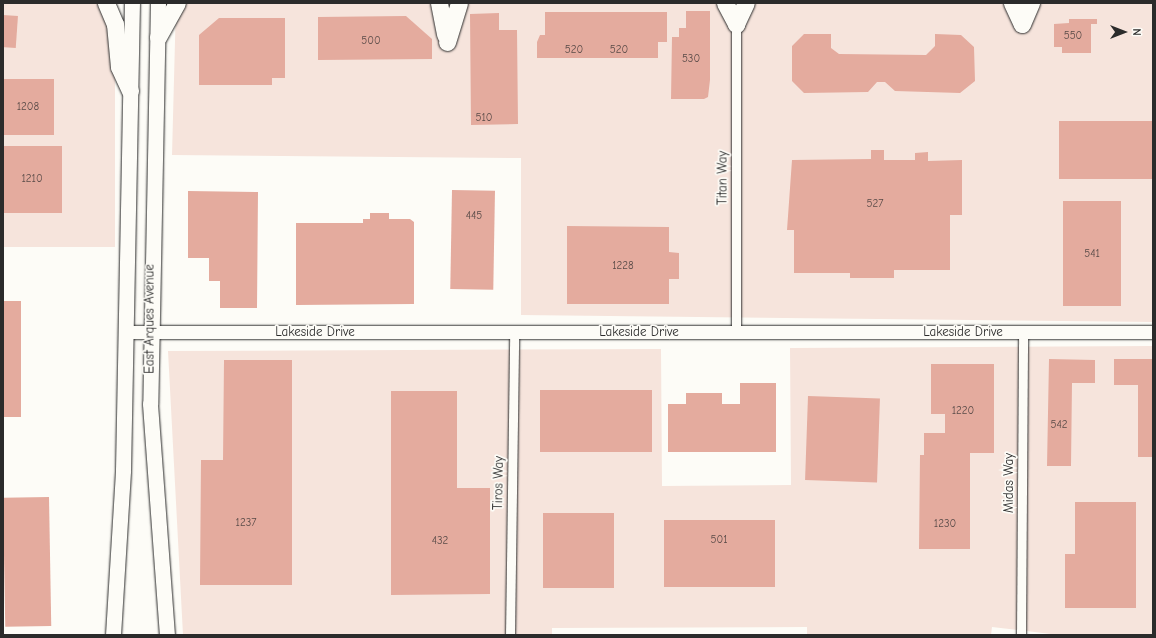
<!DOCTYPE html>
<html>
<head>
<meta charset="utf-8">
<style>
  body { margin:0 }
  #map { position:relative; width:1156px; height:638px; overflow:hidden; background:#fdfcf7; font-family:"Comic Neue",sans-serif }
  div>[style] { position:absolute }
  [style*='--x'] { left:calc(var(--x)*1px); top:calc(var(--y)*1px); width:calc(var(--w)*1px); rotate:calc(var(--a)*1deg) }
  .built>* { inset:0; background:#f6e4dc; transform-origin:0 0 }
  .building>* { inset:0; background:#e4ab9e; transform-origin:0 0 }
  .roads { filter:drop-shadow(0 0 1px #2b2b2b) drop-shadow(0 0 1px #2b2b2b) }
  .street>* { height:9px; margin:-4.5px; padding:0 4.5px; transform-origin:4.5px; border-radius:4.5px; background:#fdfcf7 }
  .secondary>* { height:13px; margin:-6.5px; padding:0 6.5px; transform-origin:6.5px; border-radius:6.5px; background:#fdfcf7 }
  .primary>* { height:15px; margin:-7.5px; padding:0 7.5px; transform-origin:7.5px; border-radius:7.5px; background:#fdfcf7 }
  .highway>* { height:17px; margin:-8.5px; padding:0 8.5px; transform-origin:8.5px; border-radius:8.5px; background:#fdfcf7 }
  span { translate:-50% -50%; white-space:nowrap; text-align:center; line-height:1.15; -webkit-text-stroke:3.5px #fdfcf7; paint-order:stroke }
  .number-label { font-size:11px; color:#594b48 }
  .number-label span { -webkit-text-stroke-width:0 }
  .street-label { font-size:13px; color:#2b2b2b }
  .frame { position:absolute; inset:0; border:4px solid #2b2b2b; pointer-events:none }
  .north { position:absolute; left:1104px; top:12px; width:40px; height:40px; -webkit-text-stroke:3px #fdfcf7; paint-order:stroke; rotate:90deg; font-size:11px; font-weight:700; line-height:16px; text-align:center; color:#2b2b2b }
  .north::after { content:''; display:block; margin:auto; width:14px; height:18px; background:#2b2b2b; clip-path:polygon(50% 0,100% 100%,50% 72%,0 100%) }
</style>
</head>
<body>
<div id="map">
  <div class="built">
    <div style="left:3px;top:3px;width:112px;height:244px"></div>
    <div style="clip-path:polygon(176px 3px,1153px 3px,1153px 322px,521px 315px,521px 158px,172px 155px)"></div>
    <div style="clip-path:polygon(1153px 346px,1153px 635px,1059px 635px,992px 627px,991px 635px,807px 635px,807px 627px,552px 628px,552px 635px,183px 635px,168px 351px,661px 349px,662px 486px,791px 485px,790px 348px)"></div>
  </div>
  <div class="building">
    <div style="clip-path:polygon(686px 11px,710px 11px,710px 80px,708px 97px,704px 99px,671px 99px,672px 37px,679px 37px,679px 28px,686px 28px)"></div>
    <div style="clip-path:polygon(545px 12px,667px 12px,667px 42px,658px 42px,658px 58px,537px 58px,537px 42px,540px 35px,545px 35px)"></div>
    <div style="clip-path:polygon(499px 13px,499px 30px,517px 30px,518px 124px,471px 125px,470px 14px)"></div>
    <div style="left:3px;top:15px;width:15px;height:32px;rotate:4deg"></div>
    <div style="clip-path:polygon(406px 16px,432px 39px,432px 59px,318px 60px,318px 17px)"></div>
    <div style="clip-path:polygon(219px 18px,285px 18px,285px 78px,272px 78px,272px 85px,199px 85px,199px 35px)"></div>
    <div style="clip-path:polygon(1069px 19px,1097px 19px,1097px 24px,1091px 24px,1091px 53px,1062px 53px,1062px 47px,1054px 47px,1054px 24px,1069px 23px)"></div>
    <div style="clip-path:polygon(804px 34px,831px 34px,831px 48px,839px 54px,926px 55px,935px 46px,935px 34px,961px 35px,974px 47px,975px 81px,960px 93px,895px 91px,885px 82px,877px 82px,868px 92px,804px 93px,792px 81px,792px 46px)"></div>
    <div style="left:3px;top:79px;width:51px;height:56px"></div>
    <div style="left:1059px;top:121px;width:94px;height:58px"></div>
    <div style="left:3px;top:146px;width:59px;height:67px"></div>
    <div style="clip-path:polygon(871px 150px,884px 150px,884px 160px,915px 160px,915px 153px,928px 152px,928px 161px,962px 160px,962px 215px,950px 215px,950px 270px,894px 270px,894px 278px,850px 278px,850px 273px,794px 273px,794px 230px,787px 230px,792px 160px,871px 159px)"></div>
    <div style="left:452px;top:190px;width:43px;height:99px;rotate:1deg"></div>
    <div style="clip-path:polygon(188px 191px,258px 192px,257px 308px,220px 308px,220px 281px,209px 281px,209px 258px,188px 258px)"></div>
    <div style="left:1063px;top:201px;width:58px;height:105px"></div>
    <div style="clip-path:polygon(370px 213px,389px 213px,389px 219px,410px 219px,414px 222px,414px 304px,296px 305px,296px 223px,363px 223px,363px 219px,370px 219px)"></div>
    <div style="clip-path:polygon(567px 226px,669px 227px,669px 252px,679px 253px,679px 279px,669px 279px,669px 304px,567px 304px)"></div>
    <div style="left:3px;top:301px;width:18px;height:116px"></div>
    <div style="clip-path:polygon(1049px 359px,1095px 360px,1095px 383px,1072px 383px,1071px 466px,1047px 466px)"></div>
    <div style="clip-path:polygon(1114px 359px,1153px 359px,1153px 457px,1138px 457px,1138px 385px,1114px 385px)"></div>
    <div style="clip-path:polygon(224px 360px,292px 360px,292px 585px,200px 585px,201px 460px,223px 460px)"></div>
    <div style="clip-path:polygon(931px 364px,994px 364px,994px 453px,970px 453px,970px 549px,919px 549px,920px 455px,924px 455px,924px 433px,945px 433px,945px 414px,931px 414px)"></div>
    <div style="clip-path:polygon(740px 383px,776px 383px,776px 452px,668px 452px,668px 404px,686px 404px,686px 393px,722px 393px,722px 404px,740px 404px)"></div>
    <div style="left:540px;top:390px;width:112px;height:62px"></div>
    <div style="clip-path:polygon(391px 391px,457px 391px,457px 488px,490px 488px,490px 594px,391px 595px)"></div>
    <div style="left:808px;top:396px;width:72px;height:84px;rotate:2deg"></div>
    <div style="left:49px;top:497px;width:129px;height:46px;rotate:89deg"></div>
    <div style="clip-path:polygon(1075px 502px,1136px 502px,1136px 608px,1065px 608px,1065px 554px,1075px 554px)"></div>
    <div style="left:543px;top:513px;width:71px;height:75px"></div>
    <div style="left:664px;top:520px;width:111px;height:67px"></div>
  </div>
  <div class="roads">
    <div class="street">
      <div style="--x:736;--y:24;--w:308;--a:90"></div>
      <div style="--x:510;--y:635;--w:303;--a:-89.2"></div>
      <div style="--x:1021;--y:635;--w:303;--a:-89.6"></div>
    </div>
    <div class="secondary">
      <div style="--x:125;--y:332;--w:1028;--a:0"></div>
    </div>
    <div class="primary">
      <div style="--x:158;--y:3;--w:401;--a:91.1"></div>
      <div style="--x:150;--y:404;--w:232;--a:85.8"></div>
      <div style="--x:113;--y:635;--w:165;--a:-86.5"></div>
      <div style="--x:123;--y:470;--w:467;--a:-88.9"></div>
    </div>
    <div class="highway">
      <div style="--x:106;--y:3;--w:23;--a:67"></div>
      <div style="--x:115;--y:24;--w:43;--a:84.7"></div>
      <div style="--x:119;--y:67;--w:26;--a:65"></div>
      <div style="--x:439;--y:3;--w:32;--a:79"></div>
      <div style="--x:725;--y:3;--w:24;--a:62"></div>
      <div style="--x:1012;--y:3;--w:23;--a:65"></div>
      <div style="--x:736;--y:24;--w:23;--a:-65"></div>
      <div style="--x:1022;--y:24;--w:23;--a:-67"></div>
      <div style="--x:158;--y:37;--w:39;--a:-61"></div>
      <div style="--x:447;--y:42;--w:41;--a:-72.9"></div>
    </div>
  </div>
  <div class="number-label">
    <span style="left:1073px;top:36px">550</span>
    <span style="left:371px;top:41px">500</span>
    <span style="left:574px;top:50px">520</span>
    <span style="left:619px;top:50px">520</span>
    <span style="left:691px;top:59px">530</span>
    <span style="left:28px;top:107px">1208</span>
    <span style="left:484px;top:118px">510</span>
    <span style="left:32px;top:179px">1210</span>
    <span style="left:875px;top:204px">527</span>
    <span style="left:474px;top:216px">445</span>
    <span style="left:1092px;top:254px">541</span>
    <span style="left:623px;top:266px">1228</span>
    <span style="left:963px;top:411px">1220</span>
    <span style="left:1059px;top:425px">542</span>
    <span style="left:246px;top:523px">1237</span>
    <span style="left:945px;top:524px">1230</span>
    <span style="left:719px;top:540px">501</span>
    <span style="left:440px;top:541px">432</span>
  </div>
  <div class="street-label">
    <span style="left:723px;top:178px;rotate:-90deg">Titan Way</span>
    <span style="left:150px;top:319px;rotate:-90deg">East Arques Avenue</span>
    <span style="left:315px;top:332px">Lakeside Drive</span>
    <span style="left:639px;top:332px">Lakeside Drive</span>
    <span style="left:963px;top:332px">Lakeside Drive</span>
    <span style="left:499px;top:483px;rotate:-89deg">Tiros Way</span>
    <span style="left:1009px;top:483px;rotate:-90deg">Midas Way</span>
  </div>
  <div class="frame"></div>
  <div class="north">N</div>
</div>
</body>
</html>
